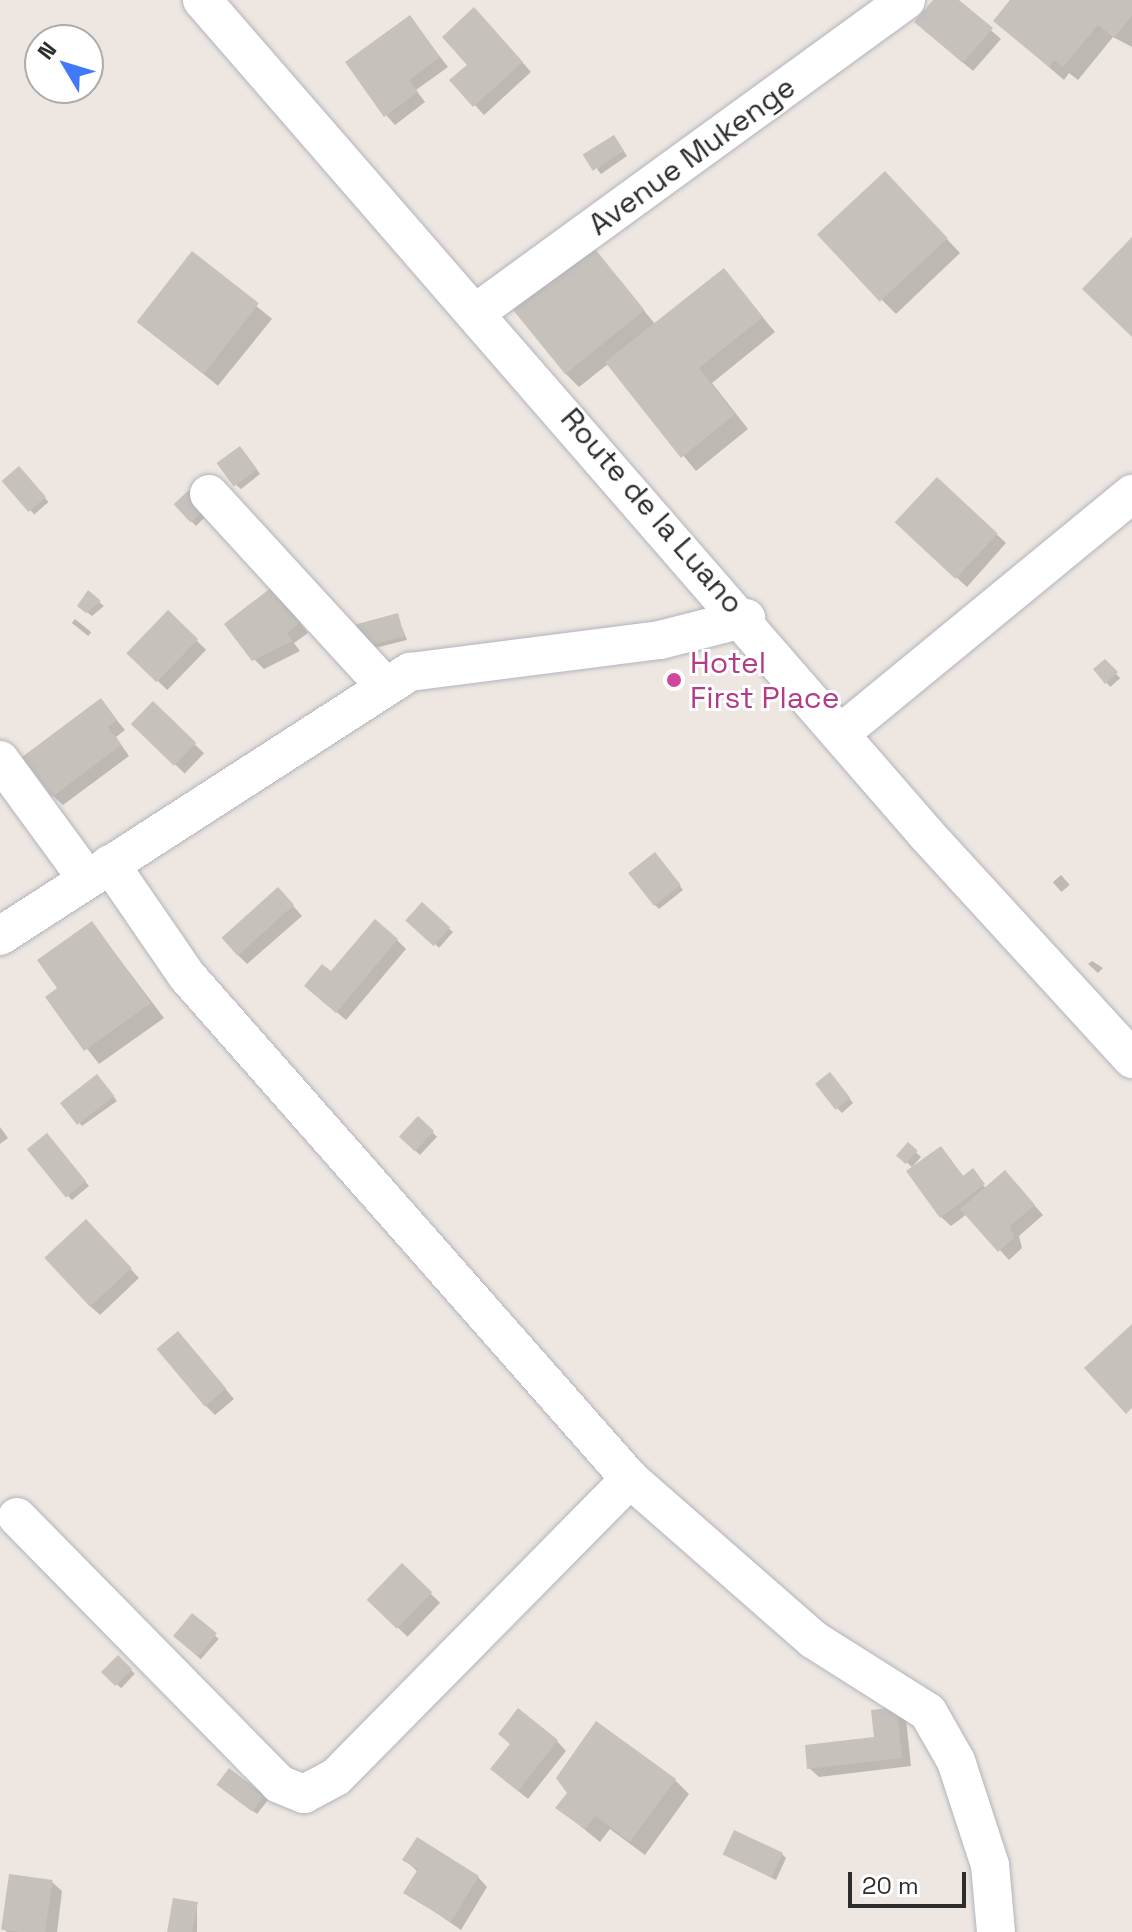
<!DOCTYPE html>
<html>
<head>
<meta charset="utf-8">
<style>
  body { margin:0 }
  #map { position:relative; width:1132px; height:1932px; overflow:hidden; background:#eee6e0; font-family:"Space Grotesk",sans-serif }
  div>[style] { position:absolute }
  [style*='--x'] { left:calc(var(--x)*1px); top:calc(var(--y)*1px); width:calc(var(--w)*1px); rotate:calc(var(--a)*1deg) }
  .shadow>* { inset:0; background:#0003; transform-origin:0 0 }
  .building>* { inset:0; background:#c7c1bb; transform-origin:0 0 }
  .roads { filter:drop-shadow(0 0 2px #b0b4bd) drop-shadow(0 0 2px #b0b4bd) }
  .minor>* { height:38px; margin:-19px; padding:0 19px; transform-origin:19px; border-radius:19px; background:#fff }
  .dots>* { width:22px; height:22px; translate:-50% -50%; box-sizing:border-box; border:4px solid #fff; border-radius:50% }
  span { translate:-50% -50%; white-space:nowrap; text-align:center; line-height:1.15; -webkit-text-stroke:6px #fff; paint-order:stroke }
  .street-label { font-size:30px; color:#2d2d2d }
  .hotel-label { font-size:30px; color:#b23c85 }
  .left { translate:0 -50%; text-align:left }
  .north { position:absolute; left:24px; top:24px; width:80px; height:80px; box-sizing:border-box; background:#fff; border:2px solid #ababab; border-radius:50%; rotate:308deg; font-size:22px; font-weight:700; line-height:32px; text-align:center; color:#2d2d2d }
  .north::after { content:''; display:block; margin:auto; width:28px; height:36px; background:#407afb; clip-path:polygon(50% 0,100% 100%,50% 72%,0 100%) }
  .scale { position:absolute; left:848px; top:1872px; width:118px; height:36px; box-sizing:border-box; border:4px solid #2d2d2d; border-top:0; padding-left:10px; font-size:24px; line-height:28px; white-space:nowrap; color:#2d2d2d; -webkit-text-stroke:6px #fff; paint-order:stroke }
</style>
</head>
<body>
<div id="map">
  <div class="shadow">
    <div style="clip-path:polygon(936px 0,956px 0,1001px 39px,973px 71px,927px 32px)"></div>
    <div style="clip-path:polygon(1010px 0,1132px 0,1132px 47px,1113px 37px,1078px 80px,1069px 73px,1064px 80px,995px 21px)"></div>
    <div style="clip-path:polygon(410px 18px,448px 67px,416px 90px,425px 102px,395px 125px,386px 115px)"></div>
    <div style="clip-path:polygon(484px 19px,531px 72px,484px 115px,452px 80px,470px 65px)"></div>
    <div style="clip-path:polygon(618px 142px,627px 156px,601px 174px,597px 169px)"></div>
    <div style="clip-path:polygon(899px 188px,960px 253px,896px 314px,882px 300px)"></div>
    <div style="clip-path:polygon(591px 246px,655px 324px,723px 270px,775px 332px,712px 383px,748px 429px,696px 471px,608px 364px,579px 387px,565px 373px)"></div>
    <div style="left:192px;top:254px;width:103px;height:86px;rotate:39deg"></div>
    <div style="clip-path:polygon(244px 452px,260px 474px,241px 489px,236px 485px)"></div>
    <div style="left:19px;top:468px;width:45px;height:19px;rotate:49deg"></div>
    <div style="clip-path:polygon(937px 479px,1006px 543px,967px 587px,907px 532px)"></div>
    <div style="clip-path:polygon(177px 505px,209px 513px,196px 526px)"></div>
    <div style="clip-path:polygon(88px 593px,104px 606px,92px 616px,84px 610px)"></div>
    <div style="clip-path:polygon(281px 599px,308px 633px,294px 643px,300px 651px,264px 669px,254px 659px)"></div>
    <div style="left:168px;top:613px;width:53px;height:56px;rotate:44deg"></div>
    <div style="clip-path:polygon(397px 615px,407px 640px,367px 650px)"></div>
    <div style="left:75px;top:619px;width:21px;height:5px;rotate:39deg"></div>
    <div style="left:1105px;top:661px;width:23px;height:13px;rotate:49deg"></div>
    <div style="clip-path:polygon(101px 701px,125px 730px,116px 737px,129px 756px,63px 805px,53px 796px)"></div>
    <div style="left:153px;top:704px;width:71px;height:28px;rotate:44deg"></div>
    <div style="clip-path:polygon(659px 859px,683px 890px,659px 909px,655px 905px)"></div>
    <div style="left:1061px;top:875px;width:13px;height:11px;rotate:48deg"></div>
    <div style="clip-path:polygon(287px 899px,302px 916px,247px 964px,238px 955px)"></div>
    <div style="left:422px;top:905px;width:41px;height:21px;rotate:41deg"></div>
    <div style="clip-path:polygon(92px 923px,164px 1018px,99px 1064px,47px 997px,60px 989px)"></div>
    <div style="clip-path:polygon(397px 940px,406px 949px,346px 1020px,316px 995px,332px 974px)"></div>
    <div style="clip-path:polygon(1092px 961px,1103px 968px,1098px 973px,1088px 964px)"></div>
    <div style="clip-path:polygon(834px 1079px,853px 1103px,842px 1113px,837px 1108px)"></div>
    <div style="clip-path:polygon(101px 1080px,117px 1101px,82px 1126px,62px 1102px)"></div>
    <div style="left:418px;top:1119px;width:26px;height:25px;rotate:43deg"></div>
    <div style="clip-path:polygon(0 1127px,8px 1138px,0 1144px)"></div>
    <div style="clip-path:polygon(51px 1140px,89px 1186px,72px 1200px,68px 1196px)"></div>
    <div style="clip-path:polygon(908px 1145px,921px 1157px,912px 1167px,904px 1160px)"></div>
    <div style="clip-path:polygon(940px 1148px,964px 1177px,988px 1188px,1014px 1182px,1043px 1215px,1019px 1236px,1022px 1248px,1009px 1260px,967px 1214px,951px 1226px,941px 1217px)"></div>
    <div style="clip-path:polygon(96px 1231px,139px 1278px,100px 1315px,90px 1306px)"></div>
    <div style="clip-path:polygon(187px 1343px,234px 1399px,215px 1415px,205px 1405px)"></div>
    <div style="left:402px;top:1566px;width:53px;height:47px;rotate:44deg"></div>
    <div style="left:192px;top:1615px;width:36px;height:27px;rotate:42deg"></div>
    <div style="left:118px;top:1658px;width:23px;height:20px;rotate:43deg"></div>
    <div style="clip-path:polygon(896px 1709px,906px 1719px,911px 1766px,819px 1777px,809px 1768px,876px 1739px)"></div>
    <div style="clip-path:polygon(557px 1741px,566px 1751px,528px 1799px,502px 1778px)"></div>
    <div style="clip-path:polygon(675px 1780px,689px 1794px,645px 1855px,610px 1829px,600px 1842px,558px 1808px)"></div>
    <div style="clip-path:polygon(224px 1789px,264px 1796px,268px 1800px,257px 1814px)"></div>
    <div style="clip-path:polygon(724px 1854px,782px 1854px,786px 1858px,776px 1880px)"></div>
    <div style="clip-path:polygon(405px 1860px,478px 1877px,487px 1887px,461px 1930px,406px 1892px,418px 1872px)"></div>
    <div style="clip-path:polygon(52px 1882px,62px 1891px,57px 1932px,7px 1932px,3px 1928px)"></div>
    <div style="clip-path:polygon(197px 1904px,197px 1932px,169px 1932px)"></div>
  </div>
  <div class="building">
    <div style="clip-path:polygon(933px 0,959px 0,993px 28px,963px 63px,914px 22px)"></div>
    <div style="clip-path:polygon(1010px 0,1132px 0,1132px 16px,1114px 38px,1098px 25px,1063px 67px,1054px 60px,1049px 67px,993px 21px)"></div>
    <div style="clip-path:polygon(474px 7px,523px 62px,473px 107px,449px 80px,467px 65px,442px 37px)"></div>
    <div style="clip-path:polygon(410px 15px,440px 57px,409px 80px,418px 92px,384px 117px,345px 62px)"></div>
    <div style="left:614px;top:135px;width:19px;height:37px;rotate:58deg"></div>
    <div style="left:885px;top:171px;width:92px;height:93px;rotate:47deg"></div>
    <div style="clip-path:polygon(1132px 237px,1132px 337px,1082px 289px)"></div>
    <div style="left:591px;top:244px;width:85px;height:102px;rotate:51deg"></div>
    <div style="left:192px;top:251px;width:85px;height:90px;rotate:38deg"></div>
    <div style="clip-path:polygon(724px 268px,763px 317px,699px 368px,735px 414px,681px 458px,605px 362px)"></div>
    <div style="left:240px;top:446px;width:29px;height:29px;rotate:54deg"></div>
    <div style="left:19px;top:466px;width:41px;height:23px;rotate:49deg"></div>
    <div style="left:937px;top:477px;width:83px;height:62px;rotate:43deg"></div>
    <div style="left:189px;top:490px;width:25px;height:21px;rotate:47deg"></div>
    <div style="clip-path:polygon(272px 587px,300px 623px,287px 633px,292px 641px,252px 661px,224px 624px)"></div>
    <div style="clip-path:polygon(88px 590px,101px 601px,86px 613px,77px 606px)"></div>
    <div style="left:168px;top:610px;width:42px;height:60px;rotate:44deg"></div>
    <div style="left:398px;top:613px;width:24px;height:43px;rotate:75deg"></div>
    <div style="clip-path:polygon(1105px 659px,1118px 672px,1105px 684px,1093px 669px)"></div>
    <div style="clip-path:polygon(101px 698px,117px 720px,108px 727px,121px 745px,52px 797px,22px 757px)"></div>
    <div style="left:153px;top:701px;width:60px;height:32px;rotate:44deg"></div>
    <div style="left:655px;top:852px;width:42px;height:34px;rotate:52deg"></div>
    <div style="left:278px;top:887px;width:24px;height:76px;rotate:48deg"></div>
    <div style="left:422px;top:902px;width:38px;height:25px;rotate:42deg"></div>
    <div style="clip-path:polygon(375px 919px,398px 939px,336px 1013px,304px 986px,322px 964px,331px 971px)"></div>
    <div style="clip-path:polygon(92px 921px,151px 1003px,84px 1051px,45px 997px,57px 988px,37px 960px)"></div>
    <div style="left:830px;top:1072px;width:33px;height:19px;rotate:52deg"></div>
    <div style="left:97px;top:1074px;width:28px;height:47px;rotate:52deg"></div>
    <div style="left:418px;top:1116px;width:22px;height:28px;rotate:43deg"></div>
    <div style="left:47px;top:1133px;width:62px;height:26px;rotate:51deg"></div>
    <div style="left:908px;top:1142px;width:13px;height:18px;rotate:42deg"></div>
    <div style="clip-path:polygon(941px 1146px,963px 1176px,973px 1168px,985px 1184px,940px 1218px,906px 1171px)"></div>
    <div style="clip-path:polygon(1005px 1170px,1035px 1205px,1010px 1226px,1014px 1238px,998px 1252px,960px 1209px)"></div>
    <div style="left:86px;top:1219px;width:67px;height:57px;rotate:47deg"></div>
    <div style="clip-path:polygon(1132px 1324px,1132px 1408px,1126px 1414px,1084px 1368px)"></div>
    <div style="left:178px;top:1331px;width:75px;height:28px;rotate:50deg"></div>
    <div style="left:402px;top:1563px;width:42px;height:51px;rotate:44deg"></div>
    <div style="left:192px;top:1613px;width:32px;height:30px;rotate:39deg"></div>
    <div style="left:118px;top:1655px;width:20px;height:24px;rotate:45deg"></div>
    <div style="clip-path:polygon(897px 1707px,902px 1758px,807px 1769px,805px 1745px,874px 1737px,871px 1710px)"></div>
    <div style="clip-path:polygon(518px 1708px,558px 1740px,518px 1791px,490px 1769px,510px 1744px,498px 1734px)"></div>
    <div style="clip-path:polygon(596px 1721px,676px 1779px,630px 1842px,595px 1816px,585px 1829px,555px 1808px,567px 1793px,556px 1778px)"></div>
    <div style="left:229px;top:1768px;width:45px;height:21px;rotate:37deg"></div>
    <div style="left:734px;top:1830px;width:54px;height:27px;rotate:25deg"></div>
    <div style="clip-path:polygon(417px 1837px,479px 1876px,451px 1922px,403px 1893px,418px 1869px,402px 1860px)"></div>
    <div style="left:9px;top:1874px;width:44px;height:56px;rotate:8deg"></div>
    <div style="clip-path:polygon(173px 1898px,198px 1902px,192px 1932px,167px 1932px)"></div>
  </div>
  <div class="roads">
    <div class="minor">
      <div style="--x:202;--y:0;--w:1106;--a:49.03"></div>
      <div style="--x:927;--y:835;--w:304;--a:47.5"></div>
      <div style="--x:478;--y:311;--w:529;--a:-36"></div>
      <div style="--x:209;--y:494;--w:259;--a:47.5"></div>
      <div style="--x:841;--y:733;--w:377;--a:-39.4"></div>
      <div style="--x:0;--y:760;--w:147;--a:53.8"></div>
      <div style="--x:110;--y:864;--w:136;--a:55.5"></div>
      <div style="--x:187;--y:976;--w:670;--a:48.63"></div>
      <div style="--x:630;--y:1479;--w:244;--a:41.2"></div>
      <div style="--x:814;--y:1640;--w:135;--a:32.3"></div>
      <div style="--x:928;--y:1712;--w:56;--a:60.3"></div>
      <div style="--x:956;--y:1761;--w:109;--a:71.9"></div>
      <div style="--x:990;--y:1865;--w:67;--a:84.9"></div>
      <div style="--x:0;--y:936;--w:488;--a:-32.8"></div>
      <div style="--x:410;--y:672;--w:252;--a:-7.3"></div>
      <div style="--x:660;--y:640;--w:89;--a:-14.3"></div>
      <div style="--x:17;--y:1517;--w:374;--a:45.5"></div>
      <div style="--x:279;--y:1784;--w:27;--a:22"></div>
      <div style="--x:304;--y:1794;--w:36;--a:-28"></div>
      <div style="--x:336;--y:1777;--w:419;--a:-45.4"></div>
    </div>
  </div>
  <div class="dots">
    <div style="left:674px;top:680px;background:#d1479c"></div>
  </div>
  <div class="street-label">
    <span style="left:692px;top:156px;rotate:-36deg">Avenue Mukenge</span>
    <span style="left:652px;top:511px;rotate:49deg">Route de la Luano</span>
  </div>
  <div class="hotel-label">
    <span class="left" style="left:690px;top:680px">Hotel<br>First Place</span>
  </div>
  <div class="north">N</div>
  <div class="scale">20 m</div>
</div>
</body>
</html>
